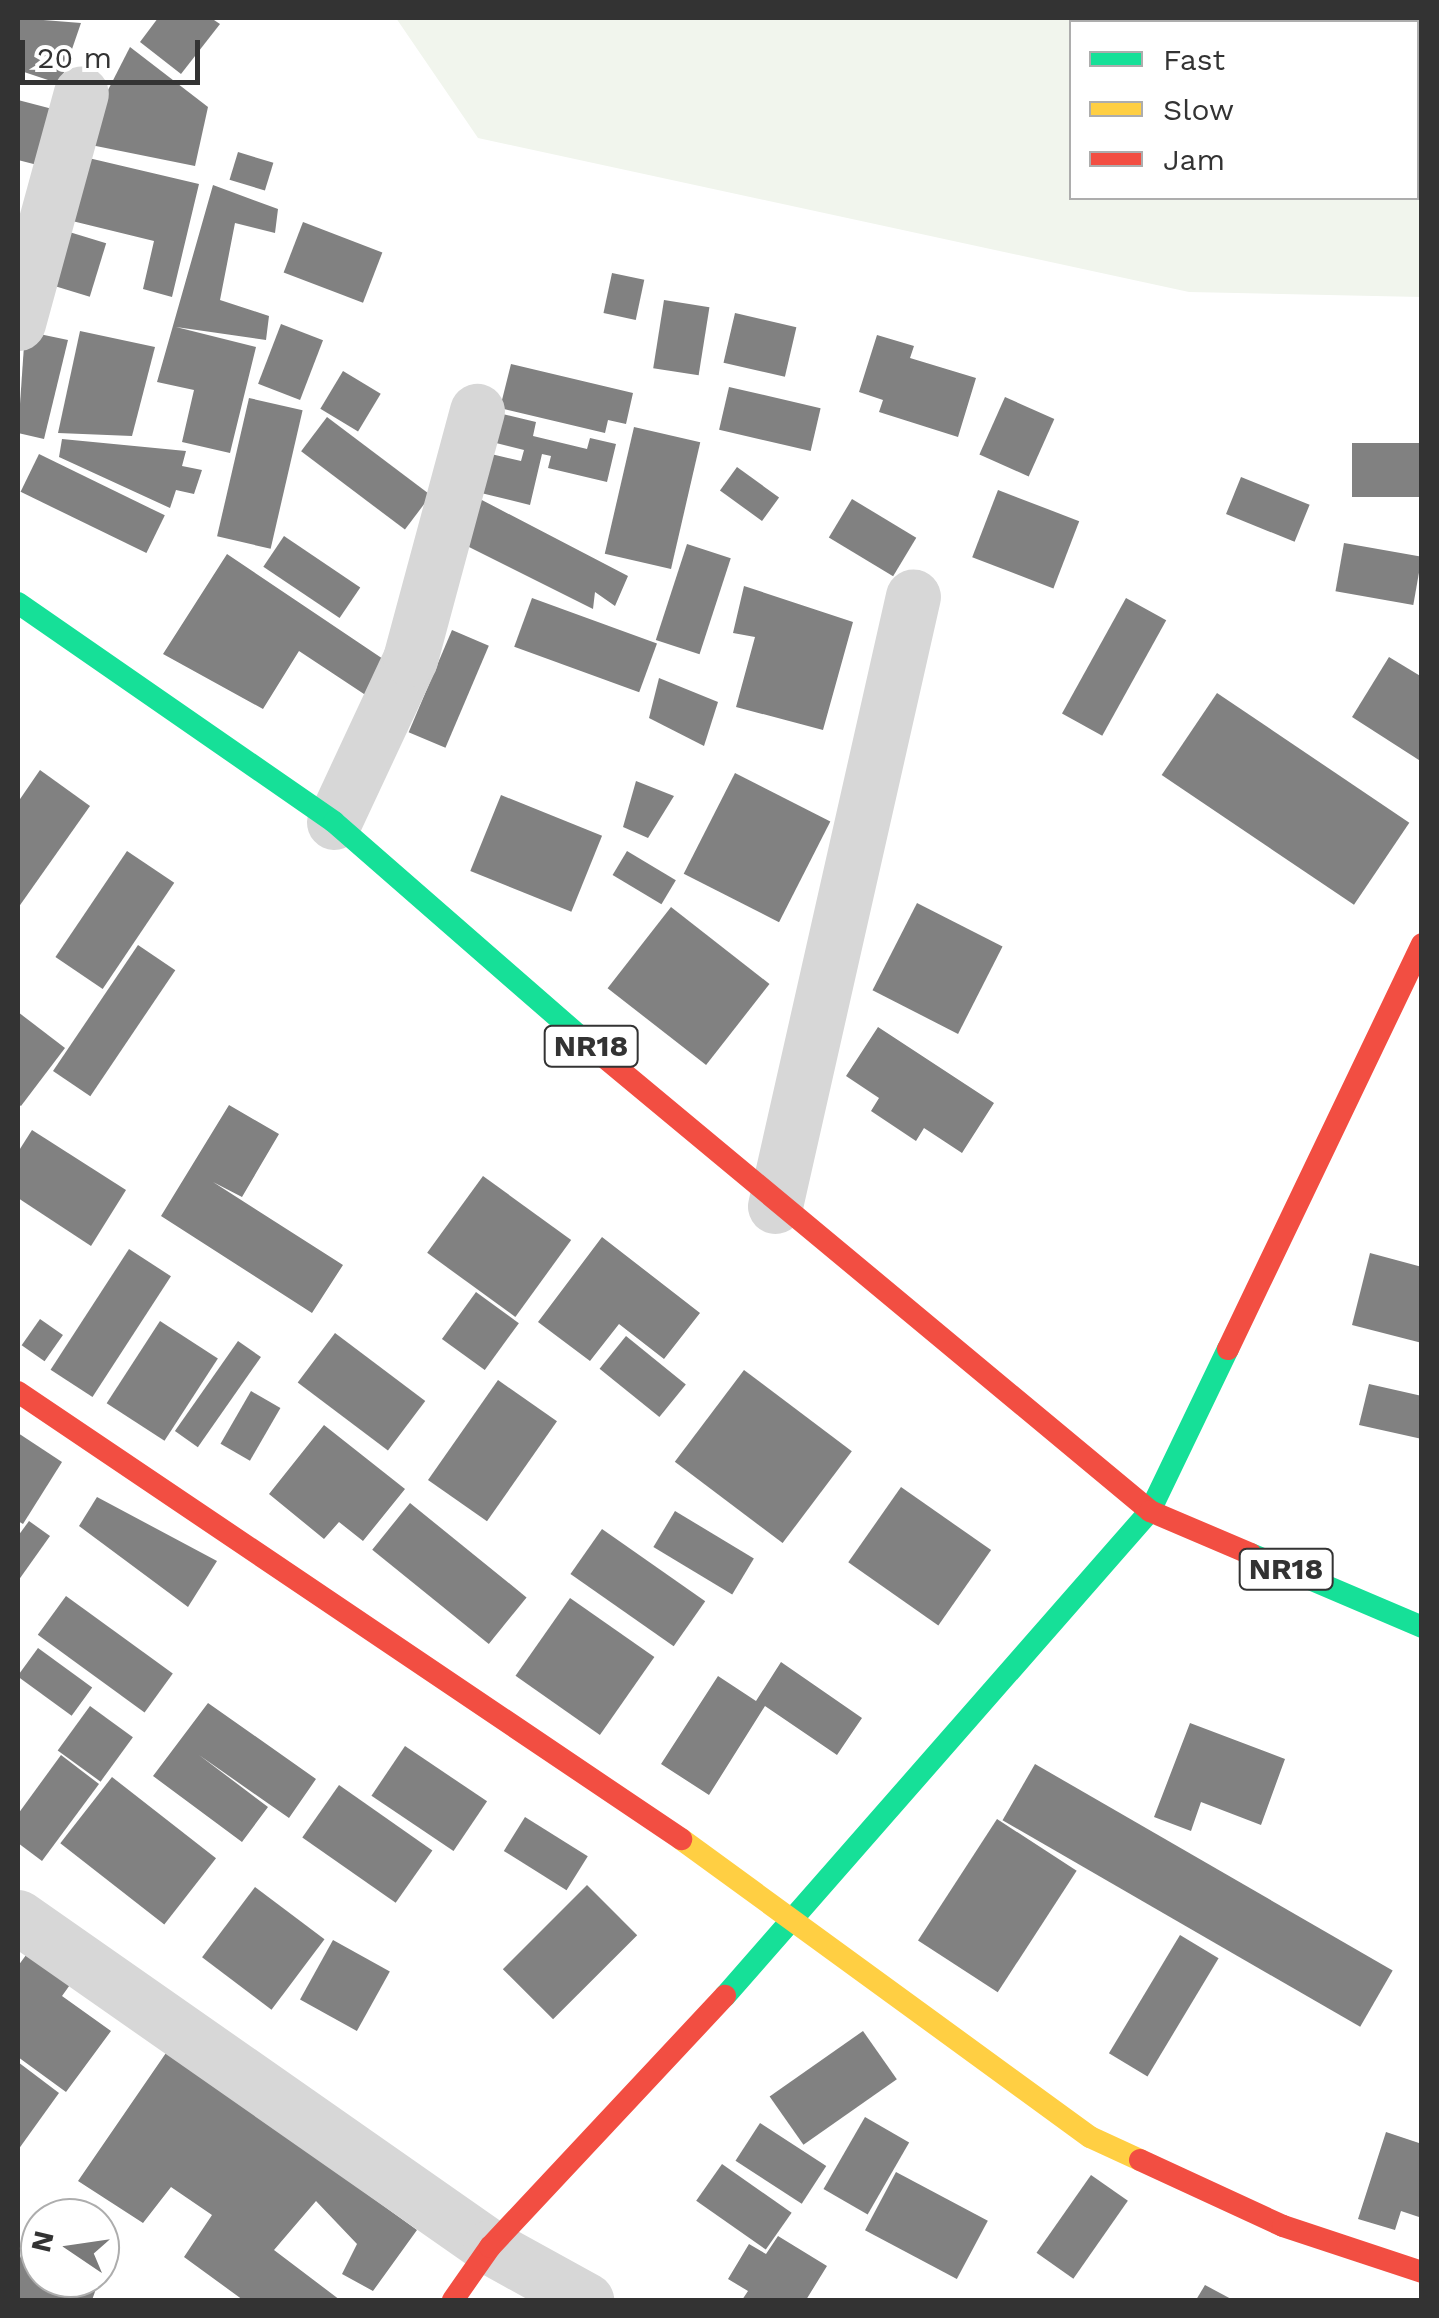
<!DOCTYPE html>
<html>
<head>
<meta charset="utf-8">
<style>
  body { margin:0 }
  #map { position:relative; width:1439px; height:2318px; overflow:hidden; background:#fff; font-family:"Work Sans",sans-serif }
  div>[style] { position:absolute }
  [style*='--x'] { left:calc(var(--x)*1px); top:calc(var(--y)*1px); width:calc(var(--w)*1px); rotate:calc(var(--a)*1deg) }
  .green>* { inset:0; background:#f1f5ed }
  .building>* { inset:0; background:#818181; transform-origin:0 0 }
  .street>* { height:55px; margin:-27.5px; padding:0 27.5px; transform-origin:27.5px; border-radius:27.5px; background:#d7d7d7 }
  .fast>* { height:22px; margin:-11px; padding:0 11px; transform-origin:11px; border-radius:11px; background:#16e098 }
  .slow>* { height:22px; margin:-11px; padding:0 11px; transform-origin:11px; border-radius:11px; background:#ffcf43 }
  .jam>* { height:22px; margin:-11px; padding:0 11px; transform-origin:11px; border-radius:11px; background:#f24e42 }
  span { translate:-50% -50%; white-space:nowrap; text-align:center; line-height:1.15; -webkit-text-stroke:10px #fff; paint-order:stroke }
  .shield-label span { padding:2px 8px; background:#fff; border:2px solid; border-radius:8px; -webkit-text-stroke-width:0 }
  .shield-label { font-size:30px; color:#333; font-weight:700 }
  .frame { position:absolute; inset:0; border:20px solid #333; pointer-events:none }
  .legend { position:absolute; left:1069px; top:20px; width:350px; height:180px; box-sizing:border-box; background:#fff; border:2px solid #adadad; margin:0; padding:12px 18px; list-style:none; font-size:30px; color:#333 }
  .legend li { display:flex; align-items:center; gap:20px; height:50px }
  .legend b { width:50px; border:2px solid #adadad }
  .north { position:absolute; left:20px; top:2198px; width:100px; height:100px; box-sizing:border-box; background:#fff; border:2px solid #adadad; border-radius:50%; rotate:283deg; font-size:28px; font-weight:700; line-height:40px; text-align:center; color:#333 }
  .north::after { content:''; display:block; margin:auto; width:35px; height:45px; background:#7a7a7a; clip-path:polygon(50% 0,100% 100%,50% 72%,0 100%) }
  .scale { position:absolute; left:20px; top:40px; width:180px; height:45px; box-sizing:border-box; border:5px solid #333; border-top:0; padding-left:12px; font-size:30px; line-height:35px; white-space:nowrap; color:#333; -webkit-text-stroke:8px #fff; paint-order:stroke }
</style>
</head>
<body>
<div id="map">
  <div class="green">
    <div style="clip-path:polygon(evenodd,396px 18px,1421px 18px,1421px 297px,1189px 292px,478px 138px,396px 18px,1072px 22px,1416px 22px,1416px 198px,1072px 198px,1072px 22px)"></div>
  </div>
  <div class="building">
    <div style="clip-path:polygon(18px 18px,81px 23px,60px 84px,18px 70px)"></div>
    <div style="clip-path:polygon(158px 18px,211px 18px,220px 24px,181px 74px,140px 42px)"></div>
    <div style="clip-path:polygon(130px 47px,208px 107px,195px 166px,81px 143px)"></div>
    <div style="clip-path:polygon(18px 100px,64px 112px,49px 168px,18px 160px)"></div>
    <div style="left:238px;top:152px;width:37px;height:29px;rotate:17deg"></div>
    <div style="clip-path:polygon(80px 156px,199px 184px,172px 297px,143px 289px,154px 241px,64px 219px)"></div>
    <div style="clip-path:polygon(213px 185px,278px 209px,275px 233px,235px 223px,220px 300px,269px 316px,266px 340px,176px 327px,256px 347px,230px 453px,182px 442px,194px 390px,157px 382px)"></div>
    <div style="left:303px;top:222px;width:85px;height:54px;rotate:21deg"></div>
    <div style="left:66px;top:231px;width:42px;height:56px;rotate:17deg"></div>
    <div style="left:612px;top:273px;width:33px;height:41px;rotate:12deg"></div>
    <div style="left:664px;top:300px;width:46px;height:69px;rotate:9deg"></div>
    <div style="left:735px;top:313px;width:63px;height:51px;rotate:13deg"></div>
    <div style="left:281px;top:324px;width:45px;height:64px;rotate:21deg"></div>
    <div style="clip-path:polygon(25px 331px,68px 340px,44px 439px,18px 433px)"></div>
    <div style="clip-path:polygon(80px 331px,155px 347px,132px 436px,58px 433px)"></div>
    <div style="clip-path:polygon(877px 335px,914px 346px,910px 358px,976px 378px,958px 437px,879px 412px,883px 400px,859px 392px)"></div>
    <div style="clip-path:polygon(511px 364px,633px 393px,626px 424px,608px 420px,605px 433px,500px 408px)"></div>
    <div style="left:343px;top:371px;width:44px;height:44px;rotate:31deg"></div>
    <div style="left:729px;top:387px;width:94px;height:44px;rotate:13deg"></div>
    <div style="left:1005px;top:397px;width:54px;height:63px;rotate:24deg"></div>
    <div style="left:249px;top:398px;width:55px;height:142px;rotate:13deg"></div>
    <div style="clip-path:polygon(498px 413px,536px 422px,533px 436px,587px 449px,590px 438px,616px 444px,607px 482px,548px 468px,551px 456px,542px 454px,530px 505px,481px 493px,491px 454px,521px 461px,524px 450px,492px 442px)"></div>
    <div style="left:327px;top:417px;width:130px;height:43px;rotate:37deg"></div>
    <div style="left:634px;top:427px;width:68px;height:130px;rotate:13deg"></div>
    <div style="clip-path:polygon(62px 439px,186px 451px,182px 466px,202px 470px,194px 494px,176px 490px,170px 508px,59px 457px)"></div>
    <div style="left:1422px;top:443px;width:54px;height:70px;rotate:90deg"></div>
    <div style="left:39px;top:454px;width:140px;height:42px;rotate:26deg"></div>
    <div style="left:737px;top:467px;width:52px;height:29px;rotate:36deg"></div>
    <div style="left:1241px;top:477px;width:74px;height:40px;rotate:22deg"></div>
    <div style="left:998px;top:490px;width:87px;height:72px;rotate:21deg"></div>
    <div style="clip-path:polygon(478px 498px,628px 576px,615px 606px,595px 592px,593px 609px,467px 546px)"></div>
    <div style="left:852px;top:499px;width:75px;height:45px;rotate:31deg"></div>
    <div style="left:284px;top:536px;width:92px;height:37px;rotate:34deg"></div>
    <div style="left:1344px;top:543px;width:79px;height:49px;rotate:10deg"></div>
    <div style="left:687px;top:544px;width:46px;height:101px;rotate:18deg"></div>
    <div style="clip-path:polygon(227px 554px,389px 663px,367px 696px,299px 651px,263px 709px,163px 654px)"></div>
    <div style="clip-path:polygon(744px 586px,853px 622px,823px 730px,736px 707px,755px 637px,733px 633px)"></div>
    <div style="left:532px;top:598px;width:133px;height:52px;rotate:20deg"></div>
    <div style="left:1126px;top:598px;width:46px;height:132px;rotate:29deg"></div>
    <div style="left:452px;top:630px;width:40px;height:111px;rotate:23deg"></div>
    <div style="clip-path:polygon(1389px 657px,1422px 677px,1422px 762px,1352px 717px)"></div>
    <div style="clip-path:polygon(659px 678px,718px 702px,704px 746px,649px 718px)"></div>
    <div style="left:1217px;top:693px;width:232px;height:99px;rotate:34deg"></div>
    <div style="clip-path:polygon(40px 770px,90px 806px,18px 908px,18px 802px)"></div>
    <div style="left:735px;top:773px;width:107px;height:113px;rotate:27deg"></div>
    <div style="clip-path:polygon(636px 781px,674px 796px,648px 838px,623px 827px)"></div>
    <div style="left:501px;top:795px;width:109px;height:82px;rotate:22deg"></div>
    <div style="left:127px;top:851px;width:57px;height:128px;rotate:34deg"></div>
    <div style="left:627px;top:851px;width:57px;height:28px;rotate:31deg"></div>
    <div style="left:917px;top:903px;width:96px;height:98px;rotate:27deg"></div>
    <div style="left:671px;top:907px;width:125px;height:103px;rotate:38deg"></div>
    <div style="left:138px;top:945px;width:45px;height:152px;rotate:34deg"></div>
    <div style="clip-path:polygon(18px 1012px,65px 1048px,21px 1106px,18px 1104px)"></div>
    <div style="clip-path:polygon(878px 1027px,994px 1103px,962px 1153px,924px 1128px,916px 1141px,871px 1111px,879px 1098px,846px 1076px)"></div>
    <div style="clip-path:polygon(229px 1105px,279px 1134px,242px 1197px,213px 1182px,343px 1265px,312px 1313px,161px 1216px)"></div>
    <div style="clip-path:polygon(32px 1130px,126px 1190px,91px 1246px,18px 1198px,18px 1152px)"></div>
    <div style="left:483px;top:1176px;width:109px;height:95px;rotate:36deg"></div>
    <div style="clip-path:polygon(602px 1237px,700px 1313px,664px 1359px,619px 1324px,590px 1361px,538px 1322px)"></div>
    <div style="left:129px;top:1249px;width:50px;height:144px;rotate:33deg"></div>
    <div style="clip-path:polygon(1370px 1253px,1422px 1267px,1422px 1343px,1352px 1325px)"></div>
    <div style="left:476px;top:1292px;width:53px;height:58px;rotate:36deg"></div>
    <div style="left:40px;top:1319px;width:28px;height:32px;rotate:35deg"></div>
    <div style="left:160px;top:1321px;width:69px;height:98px;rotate:33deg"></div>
    <div style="left:335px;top:1333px;width:113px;height:62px;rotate:37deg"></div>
    <div style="left:626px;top:1336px;width:77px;height:42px;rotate:39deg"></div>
    <div style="left:238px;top:1341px;width:28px;height:110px;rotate:35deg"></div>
    <div style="left:744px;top:1370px;width:135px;height:115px;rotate:37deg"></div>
    <div style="left:498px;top:1380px;width:72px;height:122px;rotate:35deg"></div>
    <div style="clip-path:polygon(1369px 1384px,1422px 1396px,1422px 1439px,1359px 1425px)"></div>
    <div style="left:251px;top:1391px;width:34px;height:61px;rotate:30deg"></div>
    <div style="clip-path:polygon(324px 1425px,405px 1489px,363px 1541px,339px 1522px,324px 1539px,269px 1494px)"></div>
    <div style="clip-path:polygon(18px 1433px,62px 1462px,23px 1524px,18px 1521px)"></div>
    <div style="left:901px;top:1487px;width:110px;height:92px;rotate:35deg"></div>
    <div style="clip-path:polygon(97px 1497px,217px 1561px,188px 1607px,79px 1526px)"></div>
    <div style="left:410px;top:1503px;width:150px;height:60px;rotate:39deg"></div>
    <div style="left:675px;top:1511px;width:92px;height:42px;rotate:31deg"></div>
    <div style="clip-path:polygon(29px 1521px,50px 1536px,18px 1581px,18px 1536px)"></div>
    <div style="left:602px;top:1529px;width:126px;height:55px;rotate:35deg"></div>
    <div style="left:66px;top:1596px;width:132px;height:48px;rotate:36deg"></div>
    <div style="left:570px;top:1598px;width:103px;height:95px;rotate:35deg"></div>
    <div style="left:38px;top:1648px;width:67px;height:35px;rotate:36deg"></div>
    <div style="clip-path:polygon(781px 1662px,862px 1718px,837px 1755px,765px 1706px,709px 1795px,661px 1764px,718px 1676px,756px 1701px)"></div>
    <div style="clip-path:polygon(208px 1703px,316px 1779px,289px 1818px,199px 1755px,268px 1807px,242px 1842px,153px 1776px)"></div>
    <div style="left:90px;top:1706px;width:53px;height:55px;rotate:36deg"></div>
    <div style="clip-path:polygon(1190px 1723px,1285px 1759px,1261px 1825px,1201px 1802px,1191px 1831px,1154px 1817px)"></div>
    <div style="left:405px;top:1746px;width:99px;height:60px;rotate:34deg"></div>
    <div style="clip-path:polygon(61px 1755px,99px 1784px,42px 1861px,18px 1843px,18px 1814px)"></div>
    <div style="left:1035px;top:1764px;width:413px;height:65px;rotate:30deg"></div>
    <div style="left:112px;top:1777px;width:132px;height:84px;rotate:38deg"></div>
    <div style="left:339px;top:1785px;width:114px;height:64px;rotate:35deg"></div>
    <div style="left:525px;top:1817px;width:74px;height:40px;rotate:32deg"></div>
    <div style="left:997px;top:1819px;width:95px;height:145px;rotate:33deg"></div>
    <div style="left:587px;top:1885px;width:71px;height:119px;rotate:45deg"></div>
    <div style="left:255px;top:1887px;width:87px;height:88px;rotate:37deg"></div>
    <div style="left:1180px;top:1935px;width:45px;height:138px;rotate:31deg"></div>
    <div style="left:333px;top:1940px;width:65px;height:68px;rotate:29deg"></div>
    <div style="clip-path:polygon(29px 1951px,72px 1982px,62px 1996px,111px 2031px,66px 2092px,18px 2057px,18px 1966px)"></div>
    <div style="left:863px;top:2031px;width:59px;height:114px;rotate:55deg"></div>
    <div style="clip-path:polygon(168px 2050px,417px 2230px,373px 2291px,342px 2274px,357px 2244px,316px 2201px,274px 2250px,340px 2300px,243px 2300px,184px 2257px,212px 2215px,171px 2187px,143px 2223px,78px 2181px)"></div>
    <div style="clip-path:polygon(18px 2062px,59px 2093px,18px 2150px)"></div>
    <div style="left:865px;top:2117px;width:51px;height:83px;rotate:30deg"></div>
    <div style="left:760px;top:2123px;width:79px;height:45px;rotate:33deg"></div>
    <div style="clip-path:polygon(1386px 2132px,1422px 2144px,1422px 2218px,1401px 2211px,1395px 2230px,1358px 2219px)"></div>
    <div style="left:722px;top:2164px;width:85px;height:45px;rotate:35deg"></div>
    <div style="left:896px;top:2172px;width:104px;height:66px;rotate:28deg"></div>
    <div style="left:1091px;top:2175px;width:45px;height:95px;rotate:35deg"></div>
    <div style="clip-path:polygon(36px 2212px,51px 2218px,40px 2218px,40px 2278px,100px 2278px,92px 2300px,18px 2300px,18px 2264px)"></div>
    <div style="clip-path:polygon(100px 2235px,113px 2240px,100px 2276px)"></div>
    <div style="clip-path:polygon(778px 2236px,827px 2266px,806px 2300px,742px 2300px,748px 2291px,728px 2279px,749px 2244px,766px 2254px)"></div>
    <div style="clip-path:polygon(1205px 2285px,1233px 2300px,1196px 2300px)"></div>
  </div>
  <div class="street">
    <div style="--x:18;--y:323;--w:238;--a:-74.7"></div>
    <div style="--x:334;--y:822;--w:180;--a:-65"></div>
    <div style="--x:410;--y:659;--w:257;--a:-74.9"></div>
    <div style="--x:775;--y:1206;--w:625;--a:-77.25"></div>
    <div style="--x:18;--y:1917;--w:576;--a:34.96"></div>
    <div style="--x:490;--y:2247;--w:110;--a:28.9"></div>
  </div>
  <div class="fast">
    <div style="--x:18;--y:603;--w:384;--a:34.7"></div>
    <div style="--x:334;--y:822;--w:350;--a:41.1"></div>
    <div style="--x:1251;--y:1554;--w:186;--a:23.1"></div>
    <div style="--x:725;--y:1996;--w:645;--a:-48.77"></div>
    <div style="--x:1150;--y:1511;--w:180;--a:-64.3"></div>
  </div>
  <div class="slow">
    <div style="--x:681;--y:1839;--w:506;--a:36.08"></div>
    <div style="--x:1090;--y:2137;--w:55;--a:24.7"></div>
  </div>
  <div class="jam">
    <div style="--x:598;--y:1052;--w:718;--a:39.74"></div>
    <div style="--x:1150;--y:1511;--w:110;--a:23.1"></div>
    <div style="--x:1228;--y:1349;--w:449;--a:-64.4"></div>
    <div style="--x:18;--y:1392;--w:800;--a:33.99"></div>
    <div style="--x:1140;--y:2160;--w:157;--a:24.8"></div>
    <div style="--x:1283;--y:2226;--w:146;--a:18.3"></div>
    <div style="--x:453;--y:2300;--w:65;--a:-55.1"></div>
    <div style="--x:490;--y:2247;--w:344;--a:-46.9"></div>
  </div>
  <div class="shield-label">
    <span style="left:591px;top:1046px">NR18</span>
    <span style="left:1286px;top:1569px">NR18</span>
  </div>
  <div class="frame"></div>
  <ul class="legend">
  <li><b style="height:12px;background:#16e098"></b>Fast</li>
  <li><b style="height:12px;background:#ffcf43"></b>Slow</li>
  <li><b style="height:12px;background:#f24e42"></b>Jam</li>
  </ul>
  <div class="north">N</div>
  <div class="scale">20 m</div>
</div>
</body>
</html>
